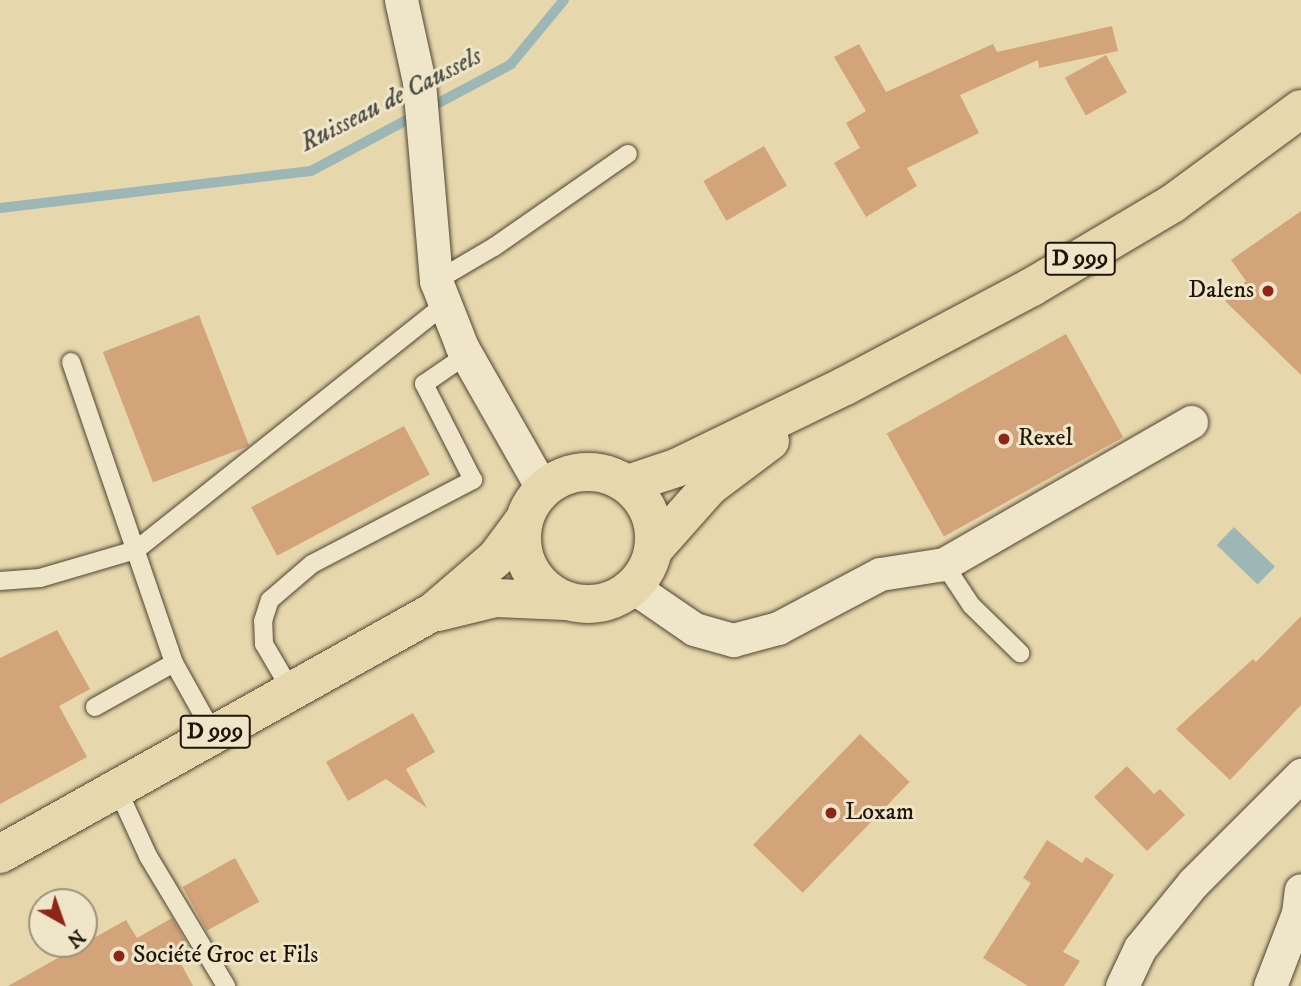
<!DOCTYPE html>
<html>
<head>
<meta charset="utf-8">
<style>
  body { margin:0 }
  #map { position:relative; width:1301px; height:986px; overflow:hidden; background:#e6d8ac; font-family:"IM FELL DW Pica",serif }
  div>[style] { position:absolute }
  [style*='--x'] { left:calc(var(--x)*1px); top:calc(var(--y)*1px); width:calc(var(--w)*1px); rotate:calc(var(--a)*1deg) }
  .water>* { inset:0; background:#9db6b6; transform-origin:0 0 }
  .stream>* { height:10px; margin:-5px; padding:0 5px; transform-origin:5px; border-radius:5px; background:#9db6b6 }
  .building>* { inset:0; background:#d3a379; transform-origin:0 0 }
  .roads { filter:drop-shadow(0 0 2px #524432) drop-shadow(0 0 2px #524432) }
  .lane>* { height:18px; margin:-9px; padding:0 9px; transform-origin:9px; border-radius:9px; background:#efe6c9 }
  .street>* { height:33px; margin:-16.5px; padding:0 16.5px; transform-origin:16.5px; border-radius:16.5px; background:#efe6c9 }
  .primary>* { height:38px; margin:-19px; padding:0 19px; transform-origin:19px; border-radius:19px; background:#e6d8ac }
  .primary>.ring { margin:-19px; padding:0; box-sizing:content-box; background:none; border:38px solid #e6d8ac; border-radius:50% }
  .dots>* { width:19px; height:19px; translate:-50% -50%; box-sizing:border-box; border:4px solid #efe6c9; border-radius:50% }
  span { translate:-50% -50%; white-space:nowrap; text-align:center; line-height:1.15; -webkit-text-stroke:6px #efe6c9; paint-order:stroke }
  .shield-label span { padding:2px 5px; background:#efe6c9; border:2px solid; border-radius:5px; -webkit-text-stroke-width:0 }
  .shield-label { font-size:23px; color:#201309; font-weight:700 }
  .poi-label { font-size:24px; color:#201309 }
  .right { translate:-100% -50%; text-align:right }
  .left { translate:0 -50%; text-align:left }
  .water-label { font-size:26px; color:#4c4c46; font-style:italic }
  .north { position:absolute; left:28px; top:888px; width:70px; height:70px; box-sizing:border-box; background:#efe6c9; border:2px solid #9c927c; border-radius:50%; rotate:140deg; font-size:19px; font-weight:700; line-height:28px; text-align:center; color:#201309 }
  .north::after { content:''; display:block; margin:auto; width:24px; height:32px; background:#8f2418; clip-path:polygon(50% 0,100% 100%,50% 72%,0 100%) }
</style>
</head>
<body>
<div id="map">
  <div class="water">
    <div style="left:1234px;top:527px;width:57px;height:25px;rotate:44deg"></div>
  </div>
  <div class="stream">
    <div style="--x:0;--y:208;--w:313;--a:-6.8"></div>
    <div style="--x:311;--y:171;--w:227;--a:-28.1"></div>
    <div style="--x:511;--y:64;--w:83;--a:-50.4"></div>
  </div>
  <div class="building">
    <div style="clip-path:polygon(1112px 26px,1118px 51px,1039px 68px,1038px 60px,960px 95px,979px 133px,907px 168px,917px 186px,866px 217px,834px 163px,860px 148px,846px 123px,866px 111px,834px 57px,859px 44px,886px 92px,993px 44px,997px 52px)"></div>
    <div style="left:1106px;top:55px;width:43px;height:47px;rotate:61deg"></div>
    <div style="left:764px;top:146px;width:46px;height:70px;rotate:60deg"></div>
    <div style="clip-path:polygon(1301px 211px,1301px 375px,1225px 301px,1246px 281px,1231px 260px)"></div>
    <div style="left:199px;top:315px;width:140px;height:103px;rotate:69deg"></div>
    <div style="left:1066px;top:334px;width:118px;height:205px;rotate:61deg"></div>
    <div style="left:404px;top:426px;width:55px;height:173px;rotate:62deg"></div>
    <div style="clip-path:polygon(1301px 616px,1301px 705px,1230px 780px,1176px 729px,1253px 659px,1256px 662px)"></div>
    <div style="clip-path:polygon(57px 630px,90px 689px,59px 706px,87px 757px,0 804px,0 658px)"></div>
    <div style="clip-path:polygon(413px 713px,435px 752px,406px 769px,427px 808px,386px 779px,348px 801px,326px 762px)"></div>
    <div style="left:860px;top:734px;width:69px;height:154px;rotate:44deg"></div>
    <div style="clip-path:polygon(1127px 766px,1154px 794px,1160px 789px,1185px 815px,1147px 851px,1094px 797px)"></div>
    <div style="clip-path:polygon(1047px 840px,1082px 863px,1086px 857px,1114px 875px,1063px 952px,1080px 961px,1064px 986px,1028px 986px,983px 958px,1031px 883px,1023px 878px)"></div>
    <div style="left:235px;top:858px;width:50px;height:60px;rotate:61deg"></div>
    <div style="clip-path:polygon(172px 918px,186px 942px,173px 949px,193px 986px,8px 986px,126px 920px,137px 938px)"></div>
  </div>
  <div class="roads">
    <div class="lane">
      <div style="--x:436;--y:281;--w:67;--a:-30.4"></div>
      <div style="--x:494;--y:247;--w:163;--a:-34.8"></div>
      <div style="--x:71;--y:362;--w:318;--a:71.1"></div>
      <div style="--x:174;--y:663;--w:80;--a:60.9"></div>
      <div style="--x:944;--y:564;--w:49;--a:56.6"></div>
      <div style="--x:971;--y:605;--w:69;--a:44.4"></div>
      <div style="--x:0;--y:581;--w:40;--a:-4.3"></div>
      <div style="--x:40;--y:578;--w:100;--a:-16.3"></div>
      <div style="--x:136;--y:550;--w:394;--a:-38.5"></div>
      <div style="--x:291;--y:690;--w:53;--a:-120.4"></div>
      <div style="--x:264;--y:644;--w:23;--a:-92"></div>
      <div style="--x:263;--y:621;--w:22;--a:-72"></div>
      <div style="--x:270;--y:600;--w:55;--a:-40.6"></div>
      <div style="--x:312;--y:564;--w:182;--a:-27.6"></div>
      <div style="--x:473;--y:480;--w:108;--a:-117"></div>
      <div style="--x:424;--y:384;--w:51;--a:-34.6"></div>
      <div style="--x:95;--y:707;--w:90;--a:-29.1"></div>
      <div style="--x:116;--y:786;--w:77;--a:65.4"></div>
      <div style="--x:148;--y:856;--w:152;--a:59"></div>
    </div>
    <div class="street">
      <div style="--x:401;--y:0;--w:84;--a:77.6"></div>
      <div style="--x:419;--y:82;--w:200;--a:85.1"></div>
      <div style="--x:436;--y:281;--w:71;--a:68.5"></div>
      <div style="--x:462;--y:347;--w:162;--a:60.4"></div>
      <div style="--x:633;--y:587;--w:74;--a:34.5"></div>
      <div style="--x:694;--y:629;--w:41;--a:15.8"></div>
      <div style="--x:733;--y:640;--w:47;--a:-14.9"></div>
      <div style="--x:778;--y:628;--w:115;--a:-27.9"></div>
      <div style="--x:880;--y:574;--w:65;--a:-8.9"></div>
      <div style="--x:944;--y:564;--w:285;--a:-29.9"></div>
      <div style="--x:1122;--y:986;--w:42;--a:-64.7"></div>
      <div style="--x:1140;--y:948;--w:84;--a:-50.8"></div>
      <div style="--x:1193;--y:883;--w:153;--a:-45"></div>
      <div style="--x:1270;--y:986;--w:78;--a:-69"></div>
      <div style="--x:1298;--y:913;--w:23;--a:-83"></div>
    </div>
    <div class="primary">
      <div class="ring" style="left:522px;top:472px;width:94px;height:94px"></div>
      <div style="--x:628;--y:484;--w:51;--a:-18.4"></div>
      <div style="--x:676;--y:468;--w:188;--a:-25.9"></div>
      <div style="--x:845;--y:386;--w:212;--a:-27.9"></div>
      <div style="--x:1032;--y:287;--w:163;--a:-30.7"></div>
      <div style="--x:1172;--y:204;--w:160;--a:-36.4"></div>
      <div style="--x:654;--y:549;--w:84;--a:-48.4"></div>
      <div style="--x:710;--y:486;--w:75;--a:-36.9"></div>
      <div style="--x:438;--y:612;--w:60;--a:-13.6"></div>
      <div style="--x:496;--y:598;--w:69;--a:2.5"></div>
      <div style="--x:0;--y:854;--w:495;--a:-29.2"></div>
      <div style="--x:432;--y:613;--w:84;--a:-40.7"></div>
      <div style="--x:496;--y:558;--w:44;--a:-53.4"></div>
    </div>
  </div>
  <div class="dots">
    <div style="left:1268px;top:291px;background:#8f2418"></div>
    <div style="left:1004px;top:439px;background:#8f2418"></div>
    <div style="left:831px;top:813px;background:#8f2418"></div>
    <div style="left:119px;top:956px;background:#8f2418"></div>
  </div>
  <div class="shield-label">
    <span style="left:1080px;top:259px">D 999</span>
    <span style="left:215px;top:732px">D 999</span>
  </div>
  <div class="poi-label">
    <span class="right" style="left:1254px;top:291px">Dalens</span>
    <span class="left" style="left:1018px;top:439px">Rexel</span>
    <span class="left" style="left:845px;top:813px">Loxam</span>
    <span class="left" style="left:133px;top:956px">Société Groc et Fils</span>
  </div>
  <div class="water-label">
    <span style="left:391px;top:100px;rotate:-27deg">Ruisseau de Caussels</span>
  </div>
  <div class="north">N</div>
</div>
</body>
</html>
